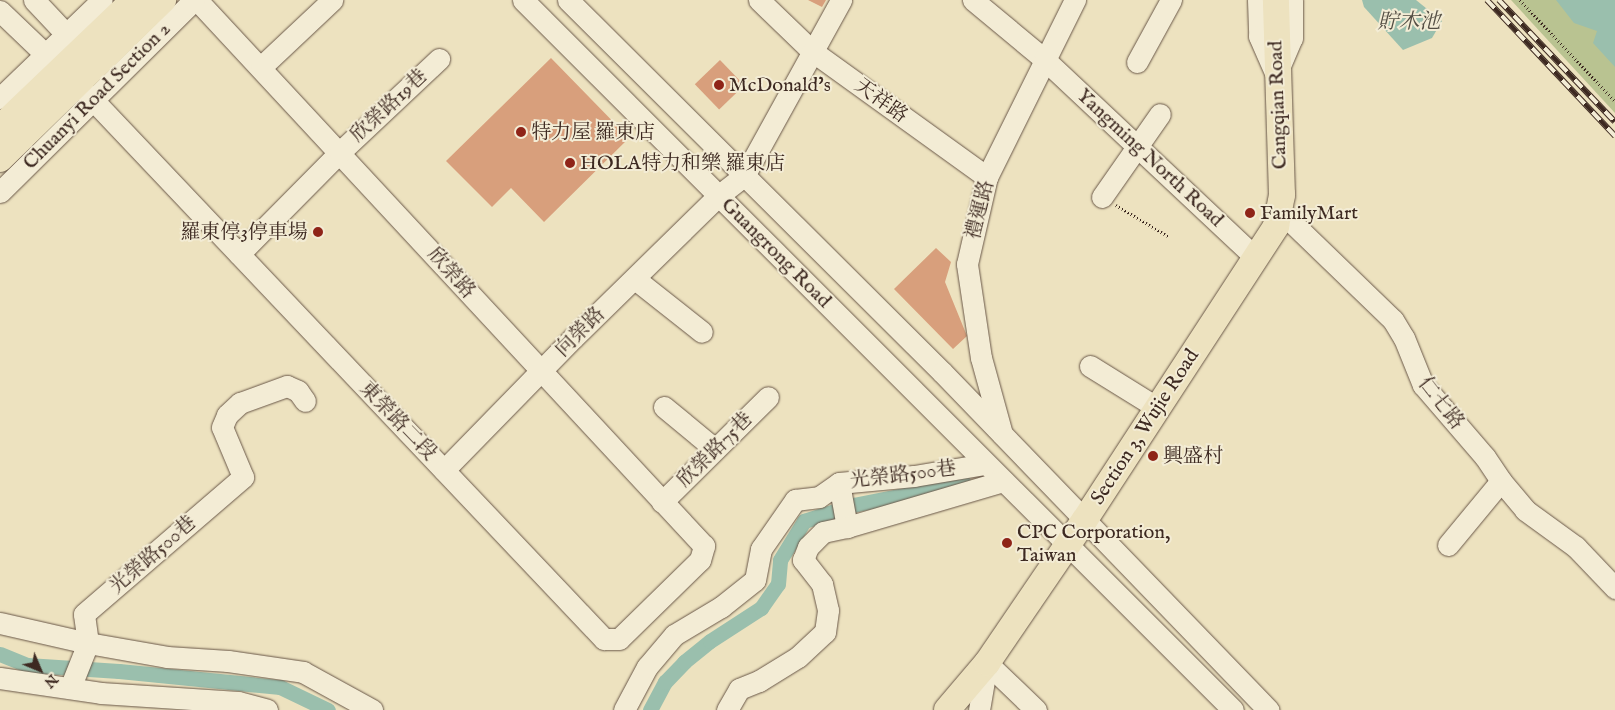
<!DOCTYPE html>
<html>
<head>
<meta charset="utf-8">
<style>
  body { margin:0 }
  #map { position:relative; width:1615px; height:710px; overflow:hidden; background:#ede2bf; font-family:"IM FELL English","Noto Serif TC",serif }
  div>[style] { position:absolute }
  [style*='--x'] { left:calc(var(--x)*1px); top:calc(var(--y)*1px); width:calc(var(--w)*1px); rotate:calc(var(--a)*1deg) }
  .green>* { inset:0; background:#b9c391 }
  .water>* { inset:0; background:#9abfad }
  .canal>* { height:15px; margin:-7.5px; padding:0 7.5px; transform-origin:7.5px; border-radius:7.5px; background:#9abfad }
  .building>* { inset:0; background:#d89f7c; transform-origin:0 0 }
  .path>* { height:2.5px; margin-top:-1.25px; transform-origin:0; background:repeating-linear-gradient(90deg,#3d2921 0 1px,transparent 0 3.5px) }
  .roads { filter:drop-shadow(0 0 1px #695748) drop-shadow(0 0 1px #695748) }
  .minor>* { height:21px; margin:-10.5px; padding:0 10.5px; transform-origin:10.5px; border-radius:10.5px; background:#f3ecd5 }
  .major>* { height:26px; margin:-13px; padding:0 13px; transform-origin:13px; border-radius:13px; background:#ede2bf }
  .rail>* { height:5.5px; margin-top:-2.75px; transform-origin:0; background:repeating-linear-gradient(90deg,#f3ecd5 0 11px,#3d2921 0 22px); box-sizing:border-box; border-block:1px solid #3d2921 }
  .dots>* { width:14px; height:14px; translate:-50% -50%; box-sizing:border-box; border:2px solid #f3ecd5; border-radius:50% }
  span { translate:-50% -50%; white-space:nowrap; text-align:center; line-height:1.15; -webkit-text-stroke:4px #f3ecd5; paint-order:stroke }
  .poi-label { font-size:20px; color:#3d2921 }
  .left { translate:0 -50%; text-align:left }
  .right { translate:-100% -50%; text-align:right }
  .street-label { font-size:20px; color:#3d2921 }
  .water-label { font-size:21px; color:#544e44; font-style:italic }
  .north { position:absolute; left:15px; top:645px; width:50px; height:50px; -webkit-text-stroke:4px #f3ecd5; paint-order:stroke; rotate:135deg; font-size:14px; font-weight:700; line-height:20px; text-align:center; color:#3d2921 }
  .north::after { content:''; display:block; margin:auto; width:18px; height:22px; background:#3d2921; clip-path:polygon(50% 0,100% 100%,50% 72%,0 100%) }
</style>
</head>
<body>
<div id="map">
  <div class="green">
    <div style="clip-path:polygon(1511px 0,1615px 0,1615px 113px)"></div>
  </div>
  <div class="water">
    <div style="clip-path:polygon(1362px 0,1416px 0,1442px 21px,1432px 38px,1403px 50px,1364px 7px)"></div>
    <div style="clip-path:polygon(1556px 0,1615px 0,1615px 67px,1593px 43px,1597px 31px,1574px 23px)"></div>
  </div>
  <div class="canal">
    <div style="--x:0;--y:654;--w:29;--a:22"></div>
    <div style="--x:27;--y:665;--w:92;--a:3.7"></div>
    <div style="--x:119;--y:671;--w:162;--a:5.7"></div>
    <div style="--x:280;--y:687;--w:53;--a:25.6"></div>
    <div style="--x:650;--y:710;--w:32;--a:-62"></div>
    <div style="--x:665;--y:682;--w:28;--a:-46"></div>
    <div style="--x:684;--y:662;--w:33;--a:-39"></div>
    <div style="--x:710;--y:641;--w:61;--a:-32.9"></div>
    <div style="--x:761;--y:608;--w:29;--a:-55"></div>
    <div style="--x:778;--y:584;--w:24;--a:-85"></div>
    <div style="--x:780;--y:560;--w:46;--a:-58.4"></div>
    <div style="--x:804;--y:521;--w:52;--a:-18.1"></div>
    <div style="--x:853;--y:505;--w:113;--a:-11.2"></div>
  </div>
  <div class="building">
    <div style="clip-path:polygon(808px 0,826px 0,822px 7px)"></div>
    <div style="clip-path:polygon(551px 58px,629px 138px,544px 222px,511px 188px,492px 207px,446px 161px)"></div>
    <div style="left:720px;top:60px;width:35px;height:35px;rotate:46deg"></div>
    <div style="clip-path:polygon(936px 248px,951px 262px,945px 282px,967px 336px,953px 349px,894px 289px)"></div>
  </div>
  <div class="path">
    <div style="--x:1520;--y:0;--w:139;--a:46.8"></div>
    <div style="--x:1116;--y:205;--w:61;--a:30.8"></div>
  </div>
  <div class="roads">
    <div class="minor">
      <div style="--x:34;--y:0;--w:47;--a:46.7"></div>
      <div style="--x:523;--y:0;--w:1004;--a:45"></div>
      <div style="--x:568;--y:0;--w:528;--a:44.85"></div>
      <div style="--x:942;--y:372;--w:470;--a:46"></div>
      <div style="--x:759;--y:0;--w:74;--a:43.9"></div>
      <div style="--x:812;--y:51;--w:216;--a:35.8"></div>
      <div style="--x:973;--y:0;--w:92;--a:39.7"></div>
      <div style="--x:1044;--y:59;--w:291;--a:43.2"></div>
      <div style="--x:1258;--y:0;--w:36;--a:88"></div>
      <div style="--x:1259;--y:36;--w:43;--a:66.4"></div>
      <div style="--x:0;--y:11;--w:129;--a:43.7"></div>
      <div style="--x:93;--y:100;--w:743;--a:46.53"></div>
      <div style="--x:604;--y:639;--w:15;--a:0"></div>
      <div style="--x:619;--y:639;--w:113;--a:-44.3"></div>
      <div style="--x:700;--y:560;--w:15;--a:-74"></div>
      <div style="--x:704;--y:546;--w:745;--a:-132.88"></div>
      <div style="--x:1137;--y:62;--w:71;--a:-61.3"></div>
      <div style="--x:261;--y:67;--w:98;--a:-43.3"></div>
      <div style="--x:1279;--y:68;--w:33;--a:-67"></div>
      <div style="--x:1292;--y:38;--w:38;--a:-90"></div>
      <div style="--x:0;--y:98;--w:141;--a:-43.9"></div>
      <div style="--x:0;--y:192;--w:273;--a:-44.7"></div>
      <div style="--x:1102;--y:197;--w:101;--a:-55.1"></div>
      <div style="--x:1280;--y:211;--w:157;--a:44"></div>
      <div style="--x:1393;--y:320;--w:21;--a:59"></div>
      <div style="--x:1404;--y:338;--w:51;--a:68"></div>
      <div style="--x:1423;--y:385;--w:95;--a:49.3"></div>
      <div style="--x:1485;--y:457;--w:29;--a:56"></div>
      <div style="--x:1501;--y:481;--w:38;--a:50"></div>
      <div style="--x:1525;--y:510;--w:63;--a:36"></div>
      <div style="--x:1576;--y:547;--w:57;--a:46.4"></div>
      <div style="--x:239;--y:254;--w:144;--a:-45.3"></div>
      <div style="--x:340;--y:152;--w:136;--a:-43.2"></div>
      <div style="--x:635;--y:279;--w:85;--a:38.3"></div>
      <div style="--x:1090;--y:366;--w:78;--a:31.8"></div>
      <div style="--x:664;--y:407;--w:66;--a:39.5"></div>
      <div style="--x:1002;--y:434;--w:79;--a:-105.4"></div>
      <div style="--x:981;--y:358;--w:95;--a:-98.5"></div>
      <div style="--x:967;--y:264;--w:89;--a:-77.1"></div>
      <div style="--x:987;--y:177;--w:198;--a:-63.6"></div>
      <div style="--x:444;--y:470;--w:185;--a:-45.7"></div>
      <div style="--x:573;--y:338;--w:203;--a:-44.4"></div>
      <div style="--x:718;--y:196;--w:33;--a:-38"></div>
      <div style="--x:744;--y:176;--w:201;--a:-61.1"></div>
      <div style="--x:839;--y:483;--w:45;--a:79.7"></div>
      <div style="--x:662;--y:502;--w:149;--a:-44.7"></div>
      <div style="--x:1448;--y:545;--w:83;--a:-50.4"></div>
      <div style="--x:0;--y:623;--w:90;--a:12.8"></div>
      <div style="--x:88;--y:643;--w:80;--a:10"></div>
      <div style="--x:167;--y:657;--w:61;--a:3.8"></div>
      <div style="--x:228;--y:661;--w:76;--a:8.3"></div>
      <div style="--x:303;--y:672;--w:79;--a:28.8"></div>
      <div style="--x:987;--y:663;--w:68;--a:43.8"></div>
      <div style="--x:0;--y:678;--w:102;--a:8.4"></div>
      <div style="--x:101;--y:693;--w:137;--a:3.8"></div>
      <div style="--x:238;--y:702;--w:30;--a:15"></div>
      <div style="--x:70;--y:688;--w:48;--a:-68.2"></div>
      <div style="--x:88;--y:643;--w:29;--a:-98"></div>
      <div style="--x:84;--y:614;--w:210;--a:-40.7"></div>
      <div style="--x:243;--y:477;--w:54;--a:-112.8"></div>
      <div style="--x:222;--y:427;--w:13;--a:-67"></div>
      <div style="--x:227;--y:415;--w:18;--a:-43"></div>
      <div style="--x:240;--y:403;--w:50;--a:-19.9"></div>
      <div style="--x:287;--y:386;--w:12;--a:24"></div>
      <div style="--x:298;--y:391;--w:12;--a:55"></div>
      <div style="--x:624;--y:710;--w:49;--a:-61.9"></div>
      <div style="--x:647;--y:667;--w:42;--a:-49.8"></div>
      <div style="--x:674;--y:635;--w:55;--a:-30.8"></div>
      <div style="--x:721;--y:607;--w:43;--a:-38.5"></div>
      <div style="--x:755;--y:580;--w:32;--a:-79"></div>
      <div style="--x:761;--y:549;--w:60;--a:-55.2"></div>
      <div style="--x:795;--y:500;--w:24;--a:-7"></div>
      <div style="--x:819;--y:497;--w:24;--a:-35"></div>
      <div style="--x:839;--y:483;--w:75;--a:-5.3"></div>
      <div style="--x:914;--y:476;--w:72;--a:-9.6"></div>
      <div style="--x:727;--y:710;--w:24;--a:-60"></div>
      <div style="--x:739;--y:689;--w:22;--a:-22"></div>
      <div style="--x:759;--y:681;--w:46;--a:-31.6"></div>
      <div style="--x:798;--y:657;--w:37;--a:-43"></div>
      <div style="--x:825;--y:632;--w:22;--a:-82"></div>
      <div style="--x:828;--y:610;--w:27;--a:-103"></div>
      <div style="--x:822;--y:584;--w:31;--a:-128"></div>
      <div style="--x:803;--y:560;--w:14;--a:-69"></div>
      <div style="--x:808;--y:547;--w:21;--a:-45"></div>
      <div style="--x:823;--y:532;--w:25;--a:-12"></div>
      <div style="--x:847;--y:527;--w:163;--a:-16.4"></div>
      <div style="--x:979;--y:710;--w:48;--a:-80.3"></div>
    </div>
    <div class="major">
      <div style="--x:0;--y:128;--w:185;--a:-43.7"></div>
      <div style="--x:0;--y:159;--w:228;--a:-44.3"></div>
      <div style="--x:947;--y:710;--w:62;--a:-49.6"></div>
      <div style="--x:987;--y:663;--w:172;--a:-55.7"></div>
      <div style="--x:1084;--y:521;--w:352;--a:-56.9"></div>
      <div style="--x:1276;--y:226;--w:32;--a:-79"></div>
      <div style="--x:1282;--y:195;--w:195;--a:-91.8"></div>
    </div>
  </div>
  <div class="rail">
    <div style="--x:1487;--y:0;--w:187;--a:46.7"></div>
    <div style="--x:1499;--y:0;--w:168;--a:46.4"></div>
  </div>
  <div class="dots">
    <div style="left:719px;top:85px;background:#8f2418"></div>
    <div style="left:521px;top:132px;background:#8f2418"></div>
    <div style="left:570px;top:163px;background:#8f2418"></div>
    <div style="left:1250px;top:213px;background:#8f2418"></div>
    <div style="left:318px;top:232px;background:#8f2418"></div>
    <div style="left:1153px;top:456px;background:#8f2418"></div>
    <div style="left:1007px;top:543px;background:#8f2418"></div>
  </div>
  <div class="poi-label">
    <span class="left" style="left:729px;top:85px">McDonald's</span>
    <span class="left" style="left:531px;top:132px">特力屋 羅東店</span>
    <span class="left" style="left:580px;top:163px">HOLA特力和樂 羅東店</span>
    <span class="left" style="left:1260px;top:213px">FamilyMart</span>
    <span class="right" style="left:308px;top:232px">羅東停3停車場</span>
    <span class="left" style="left:1163px;top:456px">興盛村</span>
    <span class="left" style="left:1017px;top:544px">CPC Corporation,<br>Taiwan</span>
  </div>
  <div class="street-label">
    <span style="left:97px;top:96px;rotate:-45deg">Chuanyi Road Section 2</span>
    <span style="left:881px;top:101px;rotate:36deg">天祥路</span>
    <span style="left:1278px;top:105px;rotate:-92deg">Cangqian Road</span>
    <span style="left:389px;top:106px;rotate:-43deg">欣榮路19巷</span>
    <span style="left:1150px;top:158px;rotate:43deg">Yangming North Road</span>
    <span style="left:980px;top:210px;rotate:-76deg">禮運路</span>
    <span style="left:776px;top:253px;rotate:45deg">Guangrong Road</span>
    <span style="left:451px;top:273px;rotate:48deg">欣榮路</span>
    <span style="left:580px;top:332px;rotate:-45deg">向榮路</span>
    <span style="left:1441px;top:403px;rotate:52deg">仁七路</span>
    <span style="left:398px;top:421px;rotate:46deg">東榮路二段</span>
    <span style="left:1145px;top:427px;rotate:-57deg">Section 3, Wujie Road</span>
    <span style="left:715px;top:450px;rotate:-45deg">欣榮路75巷</span>
    <span style="left:903px;top:475px;rotate:-7deg">光榮路500巷</span>
    <span style="left:153px;top:555px;rotate:-41deg">光榮路500巷</span>
  </div>
  <div class="water-label">
    <span style="left:1409px;top:23px">貯木池</span>
  </div>
  <div class="north">N</div>
</div>
</body>
</html>
